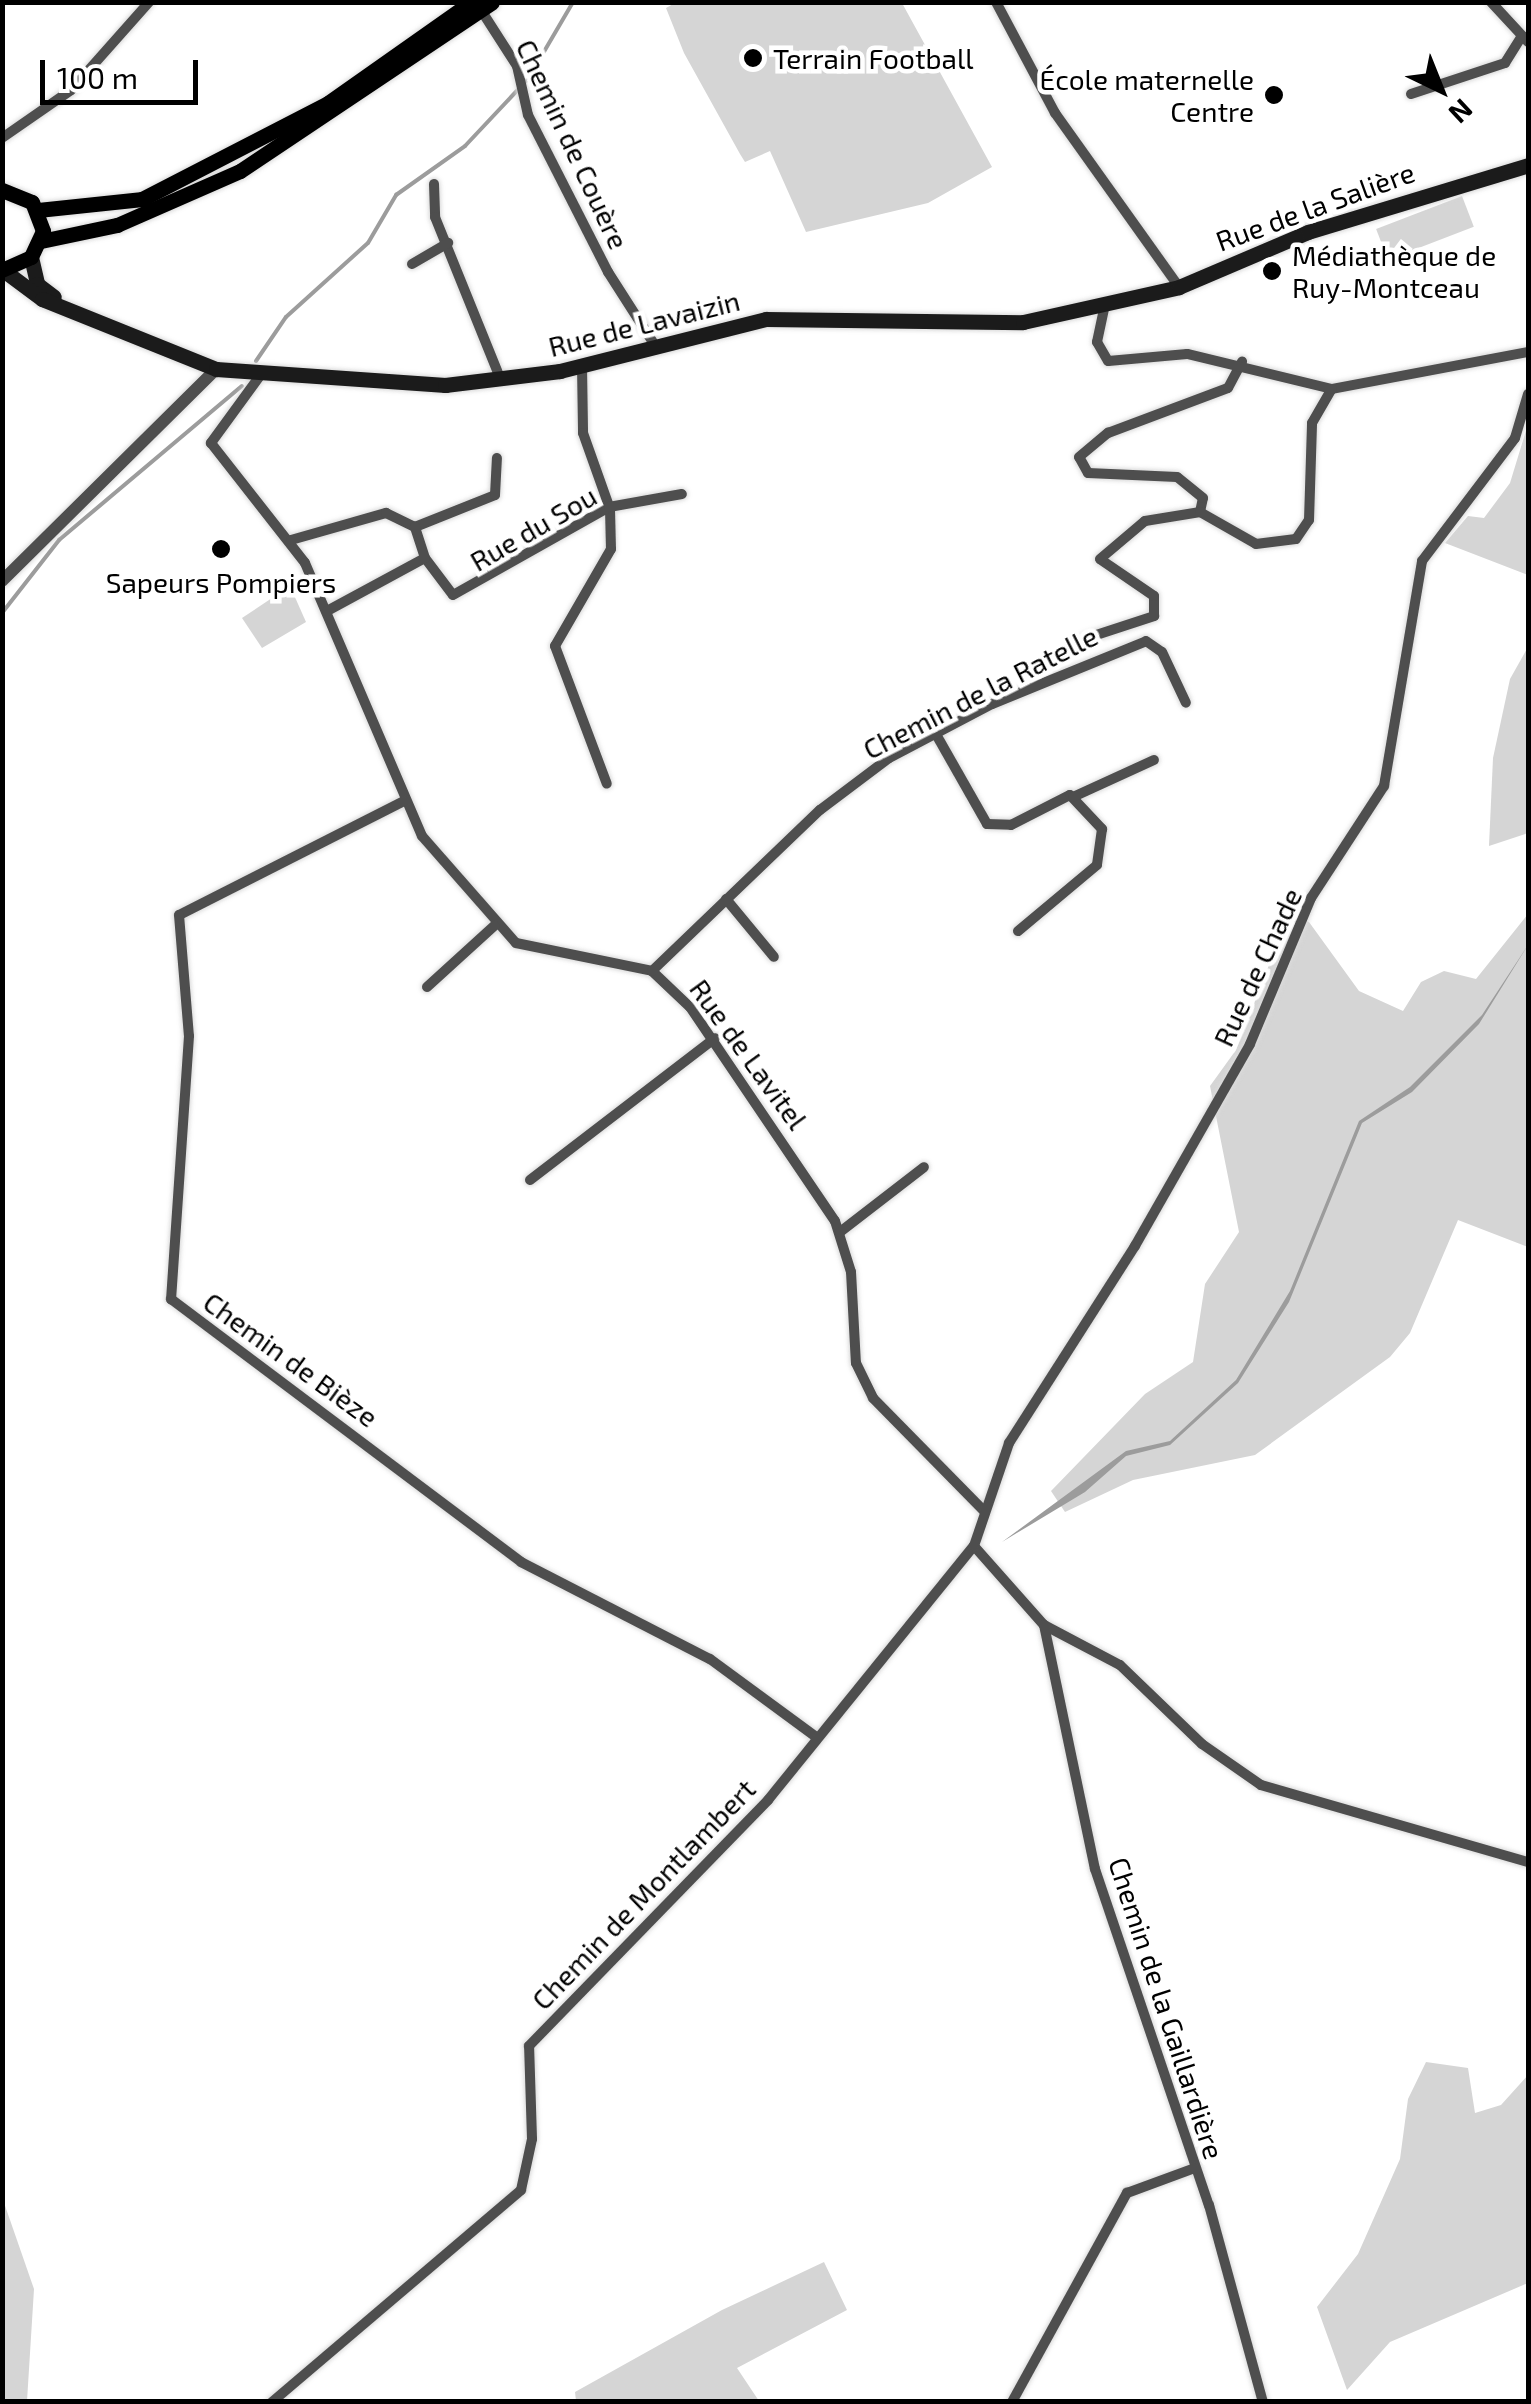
<!DOCTYPE html>
<html>
<head>
<meta charset="utf-8">
<style>
  body { margin:0 }
  #map { position:relative; width:1531px; height:2404px; overflow:hidden; background:#fff; font-family:"Exo 2",sans-serif }
  div>[style] { position:absolute }
  [style*='--x'] { left:calc(var(--x)*1px); top:calc(var(--y)*1px); width:calc(var(--w)*1px); rotate:calc(var(--a)*1deg) }
  .green>* { inset:0; background:#d5d5d5; transform-origin:0 0 }
  .water>* { inset:0; background:#9c9c9c }
  .stream>* { height:4px; margin:-2px; padding:0 2px; transform-origin:2px; border-radius:2px; background:#9c9c9c }
  .roads { filter:drop-shadow(0 0 2px #dbdbdb) drop-shadow(0 0 2px #dbdbdb) }
  .minor>* { height:10px; margin:-5px; padding:0 5px; transform-origin:5px; border-radius:5px; background:#4e4e4e }
  .tertiary>* { height:12px; margin:-6px; padding:0 6px; transform-origin:6px; border-radius:6px; background:#4e4e4e }
  .secondary>* { height:15px; margin:-7.5px; padding:0 7.5px; transform-origin:7.5px; border-radius:7.5px; background:#1b1b1b }
  .primary>* { height:15px; margin:-7.5px; padding:0 7.5px; transform-origin:7.5px; border-radius:7.5px; background:#000 }
  .dots>* { width:28px; height:28px; translate:-50% -50%; box-sizing:border-box; border:5px solid #fff; border-radius:50% }
  span { translate:-50% -50%; white-space:nowrap; text-align:center; line-height:1.15; -webkit-text-stroke:9px #fff; paint-order:stroke }
  .poi-label { font-size:28px; color:#000 }
  .left { translate:0 -50%; text-align:left }
  .right { translate:-100% -50%; text-align:right }
  .street-label { font-size:28px; color:#000 }
  .frame { position:absolute; inset:0; border:5px solid #000; pointer-events:none }
  .north { position:absolute; left:1391px; top:40px; width:100px; height:100px; -webkit-text-stroke:8px #fff; paint-order:stroke; rotate:137deg; font-size:28px; font-weight:700; line-height:40px; text-align:center; color:#000 }
  .north::after { content:''; display:block; margin:auto; width:35px; height:45px; background:#000; clip-path:polygon(50% 0,100% 100%,50% 72%,0 100%) }
  .scale { position:absolute; left:40px; top:60px; width:158px; height:45px; box-sizing:border-box; border:5px solid #000; border-top:0; padding-left:12px; font-size:30px; line-height:35px; white-space:nowrap; color:#000; -webkit-text-stroke:8px #fff; paint-order:stroke }
</style>
</head>
<body>
<div id="map">
  <div class="green">
    <div style="clip-path:polygon(675px 3px,902px 3px,992px 167px,928px 203px,806px 232px,770px 151px,745px 162px,740px 154px,684px 53px,666px 8px)"></div>
    <div style="left:1462px;top:196px;width:33px;height:92px;rotate:69deg"></div>
    <div style="clip-path:polygon(1528px 424px,1528px 575px,1445px 543px,1468px 516px,1484px 518px,1510px 483px)"></div>
    <div style="clip-path:polygon(290px 586px,306px 622px,262px 648px,242px 618px)"></div>
    <div style="clip-path:polygon(1528px 647px,1528px 833px,1489px 846px,1493px 758px,1510px 679px)"></div>
    <div style="clip-path:polygon(1528px 914px,1528px 1247px,1458px 1220px,1410px 1333px,1390px 1357px,1255px 1455px,1133px 1480px,1065px 1512px,1051px 1491px,1145px 1394px,1193px 1362px,1205px 1284px,1239px 1232px,1210px 1086px,1236px 1050px,1288px 916px,1309px 922px,1359px 991px,1403px 1011px,1421px 982px,1444px 971px,1476px 979px)"></div>
    <div style="clip-path:polygon(1426px 2062px,1468px 2068px,1475px 2113px,1501px 2105px,1528px 2075px,1528px 2283px,1390px 2342px,1347px 2390px,1317px 2307px,1358px 2254px,1400px 2159px,1408px 2099px)"></div>
    <div style="clip-path:polygon(2px 2197px,34px 2289px,27px 2401px,3px 2401px)"></div>
    <div style="clip-path:polygon(824px 2262px,847px 2310px,737px 2368px,759px 2401px,576px 2401px,575px 2392px,722px 2310px)"></div>
  </div>
  <div class="water">
    <div style="clip-path:polygon(1528px 945px,1479px 1024px,1412px 1092px,1362px 1123px,1289px 1302px,1238px 1383px,1170px 1445px,1126px 1456px,1085px 1492px,1002px 1542px,1126px 1451px,1170px 1441px,1236px 1380px,1290px 1291px,1359px 1121px,1410px 1087px,1482px 1015px)"></div>
  </div>
  <div class="stream">
    <div style="--x:256;--y:361;--w:53;--a:-55.7"></div>
    <div style="--x:286;--y:317;--w:110;--a:-42.1"></div>
    <div style="--x:368;--y:243;--w:56;--a:-59.7"></div>
    <div style="--x:396;--y:195;--w:85;--a:-35.4"></div>
    <div style="--x:465;--y:146;--w:92;--a:-46.8"></div>
    <div style="--x:528;--y:79;--w:89;--a:-59.7"></div>
    <div style="--x:2;--y:613;--w:93;--a:-52"></div>
    <div style="--x:59;--y:540;--w:239;--a:-40.1"></div>
  </div>
  <div class="roads">
    <div class="minor">
      <div style="--x:996;--y:2;--w:126;--a:62"></div>
      <div style="--x:1055;--y:113;--w:214;--a:54.5"></div>
      <div style="--x:1491;--y:2;--w:54;--a:47.2"></div>
      <div style="--x:481;--y:10;--w:67;--a:57.3"></div>
      <div style="--x:517;--y:66;--w:50;--a:77.3"></div>
      <div style="--x:528;--y:115;--w:176;--a:63"></div>
      <div style="--x:608;--y:272;--w:89;--a:57.4"></div>
      <div style="--x:1411;--y:94;--w:99;--a:-18.3"></div>
      <div style="--x:1505;--y:63;--w:32;--a:-58"></div>
      <div style="--x:2;--y:138;--w:84;--a:-34.8"></div>
      <div style="--x:71;--y:90;--w:118;--a:-48.4"></div>
      <div style="--x:434;--y:184;--w:33;--a:88"></div>
      <div style="--x:435;--y:217;--w:176;--a:68"></div>
      <div style="--x:412;--y:264;--w:42;--a:-30.3"></div>
      <div style="--x:582;--y:366;--w:67;--a:89.1"></div>
      <div style="--x:583;--y:433;--w:81;--a:70.4"></div>
      <div style="--x:610;--y:509;--w:40;--a:88.6"></div>
      <div style="--x:611;--y:549;--w:112;--a:120"></div>
      <div style="--x:555;--y:646;--w:147;--a:69.4"></div>
      <div style="--x:262;--y:373;--w:87;--a:126.1"></div>
      <div style="--x:211;--y:443;--w:152;--a:51.9"></div>
      <div style="--x:305;--y:563;--w:297;--a:66.8"></div>
      <div style="--x:422;--y:836;--w:142;--a:48.7"></div>
      <div style="--x:516;--y:943;--w:139;--a:11.6"></div>
      <div style="--x:652;--y:971;--w:52;--a:43.5"></div>
      <div style="--x:690;--y:1007;--w:258;--a:55.9"></div>
      <div style="--x:835;--y:1221;--w:53;--a:72.6"></div>
      <div style="--x:851;--y:1272;--w:91;--a:86.9"></div>
      <div style="--x:856;--y:1363;--w:39;--a:64"></div>
      <div style="--x:873;--y:1398;--w:158;--a:45.5"></div>
      <div style="--x:1332;--y:389;--w:199;--a:-10.7"></div>
      <div style="--x:1200;--y:512;--w:14;--a:-78"></div>
      <div style="--x:1203;--y:498;--w:33;--a:-141"></div>
      <div style="--x:1177;--y:477;--w:89;--a:-177.4"></div>
      <div style="--x:1088;--y:473;--w:18;--a:-119"></div>
      <div style="--x:1079;--y:457;--w:38;--a:-40"></div>
      <div style="--x:1108;--y:433;--w:128;--a:-20.6"></div>
      <div style="--x:1228;--y:388;--w:30;--a:-62"></div>
      <div style="--x:291;--y:540;--w:99;--a:-15.9"></div>
      <div style="--x:386;--y:513;--w:32;--a:26"></div>
      <div style="--x:415;--y:527;--w:86;--a:-21.8"></div>
      <div style="--x:495;--y:495;--w:37;--a:-87"></div>
      <div style="--x:425;--y:558;--w:46;--a:52.9"></div>
      <div style="--x:453;--y:595;--w:179;--a:-29.4"></div>
      <div style="--x:609;--y:507;--w:74;--a:-10.1"></div>
      <div style="--x:327;--y:611;--w:111;--a:-28.4"></div>
      <div style="--x:425;--y:558;--w:33;--a:-108"></div>
      <div style="--x:1084;--y:639;--w:74;--a:-18.2"></div>
      <div style="--x:1154;--y:616;--w:20;--a:-90"></div>
      <div style="--x:1154;--y:596;--w:65;--a:-145.6"></div>
      <div style="--x:1100;--y:559;--w:59;--a:-40.2"></div>
      <div style="--x:1145;--y:521;--w:56;--a:-9.3"></div>
      <div style="--x:1200;--y:512;--w:64;--a:29.7"></div>
      <div style="--x:1256;--y:544;--w:40;--a:-7.1"></div>
      <div style="--x:1296;--y:539;--w:23;--a:-56"></div>
      <div style="--x:1309;--y:520;--w:97;--a:-88.2"></div>
      <div style="--x:1312;--y:423;--w:39;--a:-60"></div>
      <div style="--x:1332;--y:389;--w:149;--a:-166.4"></div>
      <div style="--x:1187;--y:354;--w:79;--a:174.9"></div>
      <div style="--x:1108;--y:361;--w:22;--a:-120"></div>
      <div style="--x:1097;--y:342;--w:38;--a:-78"></div>
      <div style="--x:937;--y:736;--w:101;--a:60.4"></div>
      <div style="--x:987;--y:824;--w:24;--a:2"></div>
      <div style="--x:1011;--y:825;--w:66;--a:-27"></div>
      <div style="--x:1070;--y:795;--w:47;--a:46.7"></div>
      <div style="--x:1102;--y:829;--w:36;--a:98"></div>
      <div style="--x:1097;--y:865;--w:103;--a:140.1"></div>
      <div style="--x:1073;--y:797;--w:89;--a:-24.6"></div>
      <div style="--x:404;--y:801;--w:252;--a:153.1"></div>
      <div style="--x:179;--y:915;--w:121;--a:85.3"></div>
      <div style="--x:189;--y:1036;--w:264;--a:93.9"></div>
      <div style="--x:171;--y:1299;--w:438;--a:36.9"></div>
      <div style="--x:521;--y:1562;--w:212;--a:27.2"></div>
      <div style="--x:710;--y:1659;--w:132;--a:36.3"></div>
      <div style="--x:726;--y:899;--w:75;--a:50.4"></div>
      <div style="--x:652;--y:971;--w:233;--a:-43.8"></div>
      <div style="--x:820;--y:810;--w:86;--a:-37"></div>
      <div style="--x:889;--y:758;--w:116;--a:-27.7"></div>
      <div style="--x:992;--y:704;--w:166;--a:-22.2"></div>
      <div style="--x:1146;--y:641;--w:19;--a:35"></div>
      <div style="--x:1162;--y:652;--w:56;--a:64.8"></div>
      <div style="--x:427;--y:987;--w:91;--a:-42.3"></div>
      <div style="--x:530;--y:1180;--w:233;--a:-37.5"></div>
      <div style="--x:840;--y:1232;--w:106;--a:-37.7"></div>
      <div style="--x:974;--y:1546;--w:106;--a:48.5"></div>
      <div style="--x:1044;--y:1625;--w:86;--a:27.8"></div>
      <div style="--x:1120;--y:1665;--w:114;--a:43.9"></div>
      <div style="--x:1202;--y:1744;--w:72;--a:34.8"></div>
      <div style="--x:1261;--y:1785;--w:278;--a:16.1"></div>
      <div style="--x:1044;--y:1625;--w:249;--a:78.2"></div>
      <div style="--x:1095;--y:1869;--w:355;--a:71.3"></div>
      <div style="--x:1209;--y:2205;--w:204;--a:74.7"></div>
      <div style="--x:272;--y:2402;--w:327;--a:-40.4"></div>
      <div style="--x:521;--y:2190;--w:52;--a:-77.8"></div>
      <div style="--x:532;--y:2139;--w:93;--a:-91.8"></div>
      <div style="--x:529;--y:2046;--w:343;--a:-45.8"></div>
      <div style="--x:768;--y:1800;--w:327;--a:-51"></div>
      <div style="--x:974;--y:1546;--w:109;--a:-71.2"></div>
      <div style="--x:1009;--y:1443;--w:234;--a:-57.4"></div>
      <div style="--x:1135;--y:1246;--w:232;--a:-60.3"></div>
      <div style="--x:1250;--y:1044;--w:158;--a:-67.3"></div>
      <div style="--x:1311;--y:898;--w:134;--a:-56.9"></div>
      <div style="--x:1384;--y:786;--w:228;--a:-80.4"></div>
      <div style="--x:1422;--y:561;--w:154;--a:-52.9"></div>
      <div style="--x:1515;--y:438;--w:46;--a:-73.5"></div>
      <div style="--x:1012;--y:2402;--w:239;--a:-61.2"></div>
      <div style="--x:1127;--y:2193;--w:72;--a:-20.2"></div>
    </div>
    <div class="tertiary">
      <div style="--x:2;--y:581;--w:301;--a:-44.7"></div>
    </div>
    <div class="secondary">
      <div style="--x:31;--y:257;--w:28;--a:77"></div>
      <div style="--x:37;--y:284;--w:21;--a:37"></div>
      <div style="--x:3;--y:270;--w:49;--a:36.6"></div>
      <div style="--x:42;--y:299;--w:188;--a:21.9"></div>
      <div style="--x:216;--y:369;--w:230;--a:4"></div>
      <div style="--x:445;--y:385;--w:116;--a:-6.9"></div>
      <div style="--x:560;--y:371;--w:212;--a:-14.2"></div>
      <div style="--x:766;--y:319;--w:257;--a:0.7"></div>
      <div style="--x:1023;--y:322;--w:160;--a:-12.6"></div>
      <div style="--x:1179;--y:287;--w:140;--a:-23.1"></div>
      <div style="--x:1308;--y:232;--w:230;--a:-16.9"></div>
    </div>
    <div class="primary">
      <div style="--x:2;--y:190;--w:32;--a:22"></div>
      <div style="--x:32;--y:202;--w:31;--a:69"></div>
      <div style="--x:43;--y:231;--w:29;--a:115"></div>
      <div style="--x:31;--y:257;--w:32;--a:156"></div>
      <div style="--x:38;--y:210;--w:105;--a:-6"></div>
      <div style="--x:142;--y:199;--w:209;--a:-27.3"></div>
      <div style="--x:328;--y:103;--w:175;--a:-35.2"></div>
      <div style="--x:41;--y:241;--w:78;--a:-11.9"></div>
      <div style="--x:117;--y:225;--w:134;--a:-23.7"></div>
      <div style="--x:240;--y:171;--w:303;--a:-33.8"></div>
    </div>
  </div>
  <div class="dots">
    <div style="left:753px;top:58px;background:#000"></div>
    <div style="left:1274px;top:95px;background:#000"></div>
    <div style="left:1272px;top:271px;background:#000"></div>
    <div style="left:221px;top:549px;background:#000"></div>
  </div>
  <div class="poi-label">
    <span class="left" style="left:773px;top:58px">Terrain Football</span>
    <span class="right" style="left:1254px;top:95px">École maternelle<br>Centre</span>
    <span class="left" style="left:1292px;top:271px">Médiathèque de<br>Ruy-Montceau</span>
    <span style="left:221px;top:582px">Sapeurs Pompiers</span>
  </div>
  <div class="street-label">
    <span style="left:573px;top:144px;rotate:65deg">Chemin de Couère</span>
    <span style="left:1315px;top:206px;rotate:-20deg">Rue de la Salière</span>
    <span style="left:644px;top:323px;rotate:-14deg">Rue de Lavaizin</span>
    <span style="left:533px;top:528px;rotate:-30deg">Rue du Sou</span>
    <span style="left:980px;top:692px;rotate:-27deg">Chemin de la Ratelle</span>
    <span style="left:1257px;top:967px;rotate:-65deg">Rue de Chade</span>
    <span style="left:749px;top:1054px;rotate:54deg">Rue de Lavitel</span>
    <span style="left:291px;top:1359px;rotate:36deg">Chemin de Bièze</span>
    <span style="left:643px;top:1894px;rotate:-46deg">Chemin de Montlambert</span>
    <span style="left:1167px;top:2008px;rotate:72deg">Chemin de la Gaillardière</span>
  </div>
  <div class="frame"></div>
  <div class="north">N</div>
  <div class="scale">100 m</div>
</div>
</body>
</html>
